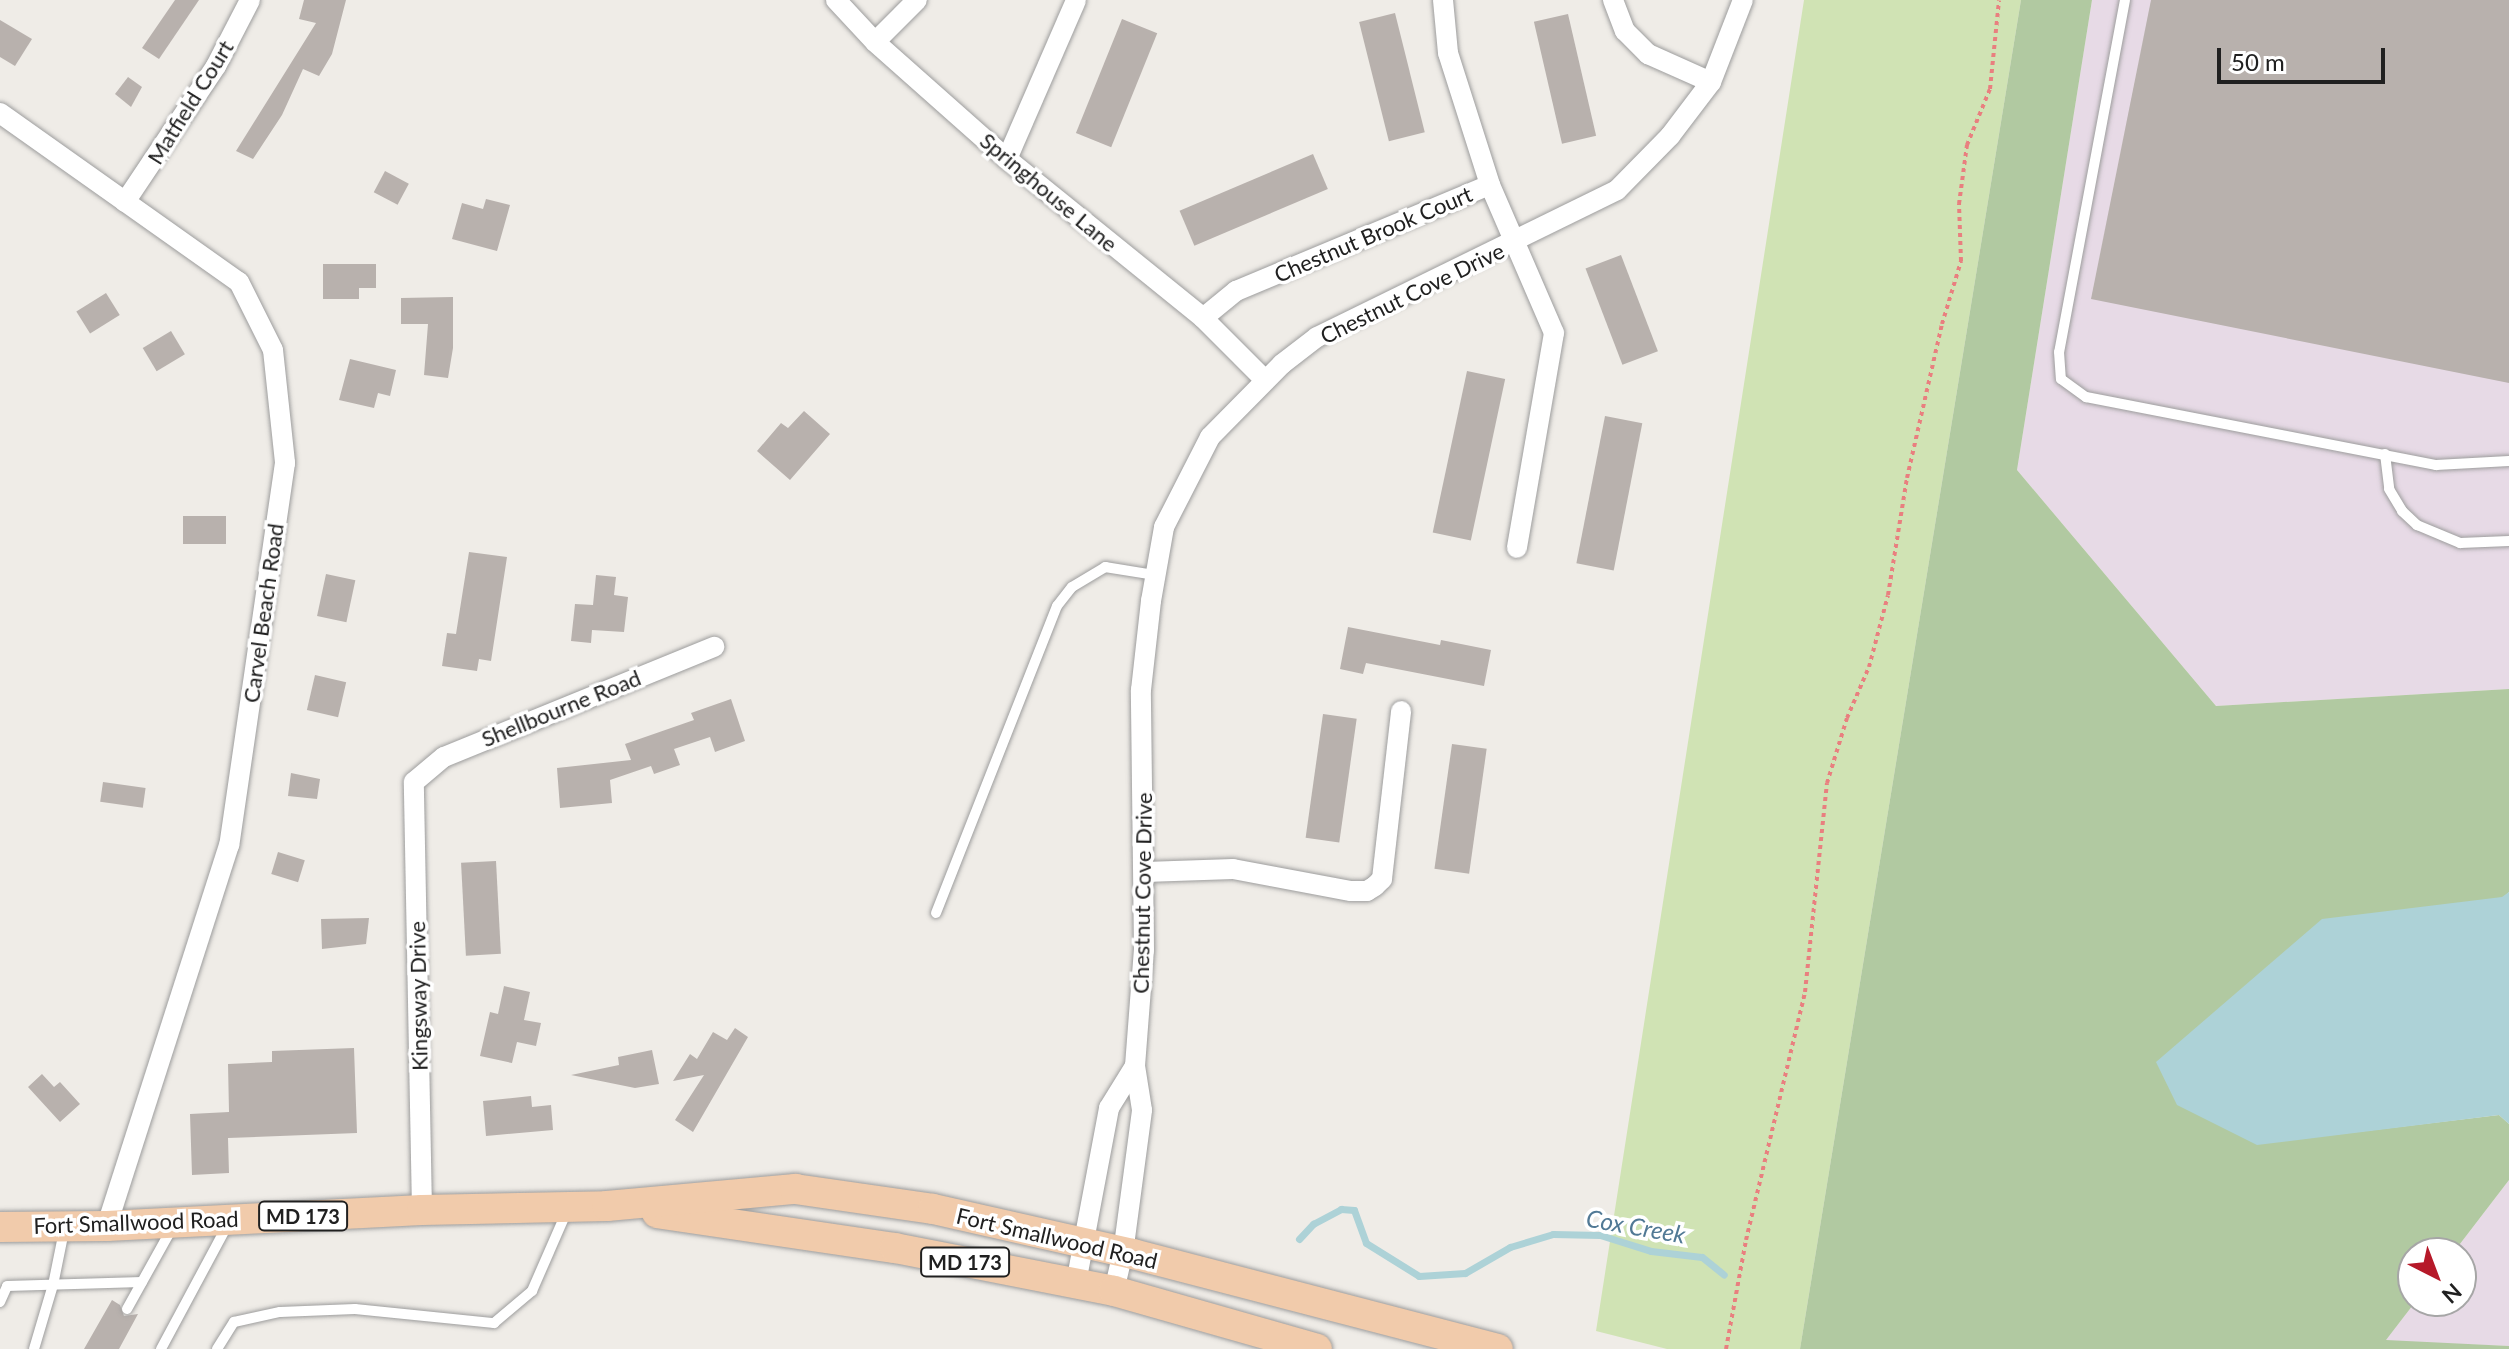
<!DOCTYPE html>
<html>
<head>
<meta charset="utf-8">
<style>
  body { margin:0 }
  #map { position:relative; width:2509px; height:1349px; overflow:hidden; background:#efece7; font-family:Lato,sans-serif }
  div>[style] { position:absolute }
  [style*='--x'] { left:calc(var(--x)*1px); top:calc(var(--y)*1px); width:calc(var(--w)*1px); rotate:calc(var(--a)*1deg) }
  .industrial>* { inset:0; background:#e7dae6 }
  .grass>* { inset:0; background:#d0e3b4 }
  .forest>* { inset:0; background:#b1c9a1 }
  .water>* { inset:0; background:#add2d7 }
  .stream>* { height:7px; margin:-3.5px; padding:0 3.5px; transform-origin:3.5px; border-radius:3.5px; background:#add2d7 }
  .building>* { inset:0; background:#b8b1ad; transform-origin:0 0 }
  .path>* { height:4px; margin-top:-2px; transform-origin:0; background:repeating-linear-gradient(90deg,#e97f7f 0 4px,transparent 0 8px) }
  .roads { filter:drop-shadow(0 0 2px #9d9d9d) drop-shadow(0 0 2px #9d9d9d) }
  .lane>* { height:10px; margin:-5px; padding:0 5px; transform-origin:5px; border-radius:5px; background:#fff }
  .street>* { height:20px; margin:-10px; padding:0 10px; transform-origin:10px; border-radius:10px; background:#fff }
  .primary>* { height:30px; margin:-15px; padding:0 15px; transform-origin:15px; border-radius:15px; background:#f1cbab }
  span { translate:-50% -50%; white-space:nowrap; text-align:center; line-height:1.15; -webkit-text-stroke:7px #fff; paint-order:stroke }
  .shield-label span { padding:2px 6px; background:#fff; border:2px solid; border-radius:6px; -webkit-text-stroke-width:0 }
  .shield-label { font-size:20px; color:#202020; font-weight:700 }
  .street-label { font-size:22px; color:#202020 }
  .water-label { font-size:24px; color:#517995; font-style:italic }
  .north { position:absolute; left:2397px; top:1237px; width:80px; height:80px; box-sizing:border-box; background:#fff; border:2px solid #a6a6a6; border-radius:50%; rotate:138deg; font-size:22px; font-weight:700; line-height:32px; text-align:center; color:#202020 }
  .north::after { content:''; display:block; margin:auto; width:28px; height:36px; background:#b61929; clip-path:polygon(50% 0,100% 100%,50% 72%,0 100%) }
  .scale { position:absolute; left:2217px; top:48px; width:168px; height:36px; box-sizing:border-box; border:4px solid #202020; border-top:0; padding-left:10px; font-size:24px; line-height:28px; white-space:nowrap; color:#202020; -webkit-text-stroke:6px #fff; paint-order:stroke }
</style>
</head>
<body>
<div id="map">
  <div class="industrial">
    <div style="clip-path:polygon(2092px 0,2509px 0,2509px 689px,2216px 706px,2017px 470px)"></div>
    <div style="clip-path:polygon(2509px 1180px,2509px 1346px,2385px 1341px,2416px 1301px,2461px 1301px,2461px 1253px,2453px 1253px)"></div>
  </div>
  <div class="grass">
    <div style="clip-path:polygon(1804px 0,2021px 0,1800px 1349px,1667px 1349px,1596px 1331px)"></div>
  </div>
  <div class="forest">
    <div style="clip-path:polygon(2021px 0,2092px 0,2017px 470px,2216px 706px,2509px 689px,2509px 892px,2257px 1144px,2499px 1115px,2509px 1124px,2509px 1180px,2453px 1253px,2413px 1253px,2416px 1301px,2386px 1340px,2509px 1346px,2509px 1349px,1800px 1349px)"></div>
  </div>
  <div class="water">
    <div style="clip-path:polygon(2509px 892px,2509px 1124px,2499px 1115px,2257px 1145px,2177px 1105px,2156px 1062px,2322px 919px,2502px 897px)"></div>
  </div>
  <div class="stream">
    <div style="--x:1299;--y:1239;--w:21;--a:-47"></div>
    <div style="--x:1313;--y:1224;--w:32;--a:-28"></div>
    <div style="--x:1341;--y:1209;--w:13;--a:4"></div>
    <div style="--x:1354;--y:1210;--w:35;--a:70"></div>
    <div style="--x:1366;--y:1243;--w:62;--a:31.9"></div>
    <div style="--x:1419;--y:1276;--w:46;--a:-3.7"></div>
    <div style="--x:1465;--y:1273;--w:52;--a:-30"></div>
    <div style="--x:1510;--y:1247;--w:45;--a:-16.8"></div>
    <div style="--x:1553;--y:1234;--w:47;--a:1.2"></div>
    <div style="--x:1600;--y:1235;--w:53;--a:17.4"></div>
    <div style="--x:1651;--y:1251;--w:51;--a:6.7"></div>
    <div style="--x:1702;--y:1257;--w:28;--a:39"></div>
  </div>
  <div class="building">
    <div style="clip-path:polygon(175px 0,199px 0,159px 59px,142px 48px)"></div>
    <div style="clip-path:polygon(304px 0,346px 0,332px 54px,319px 76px,303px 69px,282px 115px,253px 159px,236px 151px,316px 23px,299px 19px)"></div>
    <div style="clip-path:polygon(2151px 0,2509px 0,2509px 383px,2091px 299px)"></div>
    <div style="left:1395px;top:13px;width:123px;height:37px;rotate:76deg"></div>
    <div style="left:1568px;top:14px;width:125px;height:35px;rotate:77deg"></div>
    <div style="left:1122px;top:19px;width:38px;height:123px;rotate:22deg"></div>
    <div style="clip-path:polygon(0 20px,32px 39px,15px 66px,0 57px)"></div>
    <div style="clip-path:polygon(128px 77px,142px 87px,131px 107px,115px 94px)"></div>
    <div style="left:1313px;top:154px;width:38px;height:145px;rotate:67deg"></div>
    <div style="left:385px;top:171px;width:27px;height:24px;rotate:28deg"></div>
    <div style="clip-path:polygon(486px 199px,510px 205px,497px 251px,452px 239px,462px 203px,483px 209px)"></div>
    <div style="left:1621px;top:255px;width:103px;height:38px;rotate:69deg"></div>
    <div style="clip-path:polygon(323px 264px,376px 264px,376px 288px,359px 288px,359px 299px,323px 299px)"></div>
    <div style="left:106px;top:293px;width:26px;height:35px;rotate:58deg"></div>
    <div style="clip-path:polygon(453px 297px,453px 348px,448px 378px,424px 375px,428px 324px,401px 324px,401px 298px)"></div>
    <div style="left:171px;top:331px;width:27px;height:33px;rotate:59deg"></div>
    <div style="clip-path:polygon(350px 359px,396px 370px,390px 396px,378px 393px,374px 408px,339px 400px)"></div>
    <div style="left:1467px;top:371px;width:39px;height:165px;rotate:12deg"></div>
    <div style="clip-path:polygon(804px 411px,830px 434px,790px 480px,757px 451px,781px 423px,788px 428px)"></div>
    <div style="left:1605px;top:416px;width:38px;height:150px;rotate:11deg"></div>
    <div style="left:183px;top:516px;width:43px;height:28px"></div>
    <div style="clip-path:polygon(469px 552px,507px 557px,491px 661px,479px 659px,477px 671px,442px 666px,447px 633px,456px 634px)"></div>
    <div style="left:326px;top:574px;width:30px;height:43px;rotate:12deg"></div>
    <div style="clip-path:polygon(596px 575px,616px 577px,614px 595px,628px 597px,624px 632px,592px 630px,591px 643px,571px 641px,575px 604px,593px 605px)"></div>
    <div style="clip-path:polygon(1348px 627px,1440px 645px,1441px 640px,1491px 650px,1484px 686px,1366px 663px,1363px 674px,1340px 669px)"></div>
    <div style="left:315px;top:675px;width:32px;height:36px;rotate:13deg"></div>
    <div style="clip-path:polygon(731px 699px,745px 741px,715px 752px,710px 737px,674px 749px,680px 765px,654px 774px,651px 766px,610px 780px,612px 803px,560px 808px,557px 768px,631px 760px,625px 744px,694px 720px,691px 713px)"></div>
    <div style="left:1323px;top:714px;width:34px;height:125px;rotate:8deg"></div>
    <div style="left:1452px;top:744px;width:35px;height:126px;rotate:8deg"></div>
    <div style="clip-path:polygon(291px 773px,320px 779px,317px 799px,288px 796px)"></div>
    <div style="left:103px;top:782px;width:43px;height:20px;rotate:8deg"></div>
    <div style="left:278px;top:852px;width:28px;height:23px;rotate:17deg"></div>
    <div style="left:496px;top:861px;width:93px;height:35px;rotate:87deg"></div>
    <div style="clip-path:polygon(369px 918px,366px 944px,322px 949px,321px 919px)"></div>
    <div style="clip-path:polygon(504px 986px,530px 992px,524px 1020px,541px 1023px,536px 1046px,517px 1042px,512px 1063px,480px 1056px,490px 1012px,498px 1014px)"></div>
    <div style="clip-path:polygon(735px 1028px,748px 1037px,693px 1132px,675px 1120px,704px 1075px,673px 1081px,690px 1054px,697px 1059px,713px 1032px,727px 1040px)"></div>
    <div style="clip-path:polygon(354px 1048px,357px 1133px,228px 1138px,229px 1173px,192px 1175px,190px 1114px,229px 1112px,228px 1064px,272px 1062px,272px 1051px)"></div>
    <div style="clip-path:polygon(652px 1050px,659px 1084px,635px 1088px,571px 1075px,619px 1065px,618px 1057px)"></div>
    <div style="clip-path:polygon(42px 1074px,54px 1087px,60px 1082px,80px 1104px,60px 1122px,28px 1087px)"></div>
    <div style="clip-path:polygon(531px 1096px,532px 1107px,551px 1105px,553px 1130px,486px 1136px,483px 1101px)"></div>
    <div style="clip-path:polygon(112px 1300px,120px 1305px,124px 1316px,138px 1314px,119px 1349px,84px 1349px)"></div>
  </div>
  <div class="path">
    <div style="--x:1726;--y:1349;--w:111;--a:-79.6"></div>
    <div style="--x:1746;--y:1240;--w:255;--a:-76.6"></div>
    <div style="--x:1805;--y:992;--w:210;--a:-84"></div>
    <div style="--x:1827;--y:783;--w:68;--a:-72.9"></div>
    <div style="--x:1847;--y:718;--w:56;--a:-66.7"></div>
    <div style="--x:1869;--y:667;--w:74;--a:-75.2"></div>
    <div style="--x:1888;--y:595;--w:119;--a:-80.8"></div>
    <div style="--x:1907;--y:478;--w:158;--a:-77.2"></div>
    <div style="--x:1942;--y:324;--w:66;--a:-73.2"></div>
    <div style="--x:1961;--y:261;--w:57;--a:-92"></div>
    <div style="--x:1959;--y:204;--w:60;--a:-82.3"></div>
    <div style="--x:1967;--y:145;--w:61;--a:-67.7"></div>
    <div style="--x:1990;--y:89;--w:89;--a:-84.2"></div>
  </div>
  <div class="roads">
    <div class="lane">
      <div style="--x:2125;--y:0;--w:358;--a:100.6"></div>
      <div style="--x:2059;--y:352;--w:27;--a:86"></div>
      <div style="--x:2061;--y:379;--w:31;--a:36"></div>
      <div style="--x:2086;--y:397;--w:357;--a:11"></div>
      <div style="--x:2436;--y:465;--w:73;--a:-3.1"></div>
      <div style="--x:2385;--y:454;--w:35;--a:83"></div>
      <div style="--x:2389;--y:489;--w:26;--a:59"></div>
      <div style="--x:2402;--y:511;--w:21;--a:43"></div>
      <div style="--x:2417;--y:525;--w:47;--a:22.7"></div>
      <div style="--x:2460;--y:543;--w:49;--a:-2.3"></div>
      <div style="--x:936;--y:913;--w:330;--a:-68.5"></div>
      <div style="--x:1057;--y:606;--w:24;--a:-52"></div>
      <div style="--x:1072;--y:587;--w:39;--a:-31"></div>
      <div style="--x:1105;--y:567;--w:51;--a:9.1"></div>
      <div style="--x:0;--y:1302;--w:17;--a:-66"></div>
      <div style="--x:7;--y:1286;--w:135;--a:-1.7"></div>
      <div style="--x:127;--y:1309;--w:93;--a:-60.9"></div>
      <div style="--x:34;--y:1349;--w:67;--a:-73.5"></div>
      <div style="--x:53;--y:1285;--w:55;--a:-78.5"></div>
      <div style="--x:161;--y:1349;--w:142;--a:-61.8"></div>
      <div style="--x:217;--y:1349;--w:32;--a:-58"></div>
      <div style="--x:234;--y:1322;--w:47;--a:-12.3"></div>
      <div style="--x:280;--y:1312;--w:75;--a:-2.3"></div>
      <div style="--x:355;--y:1309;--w:140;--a:5.8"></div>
      <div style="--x:494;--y:1323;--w:50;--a:-40.1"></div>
      <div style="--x:532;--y:1291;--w:85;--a:-66.4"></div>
    </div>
    <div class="street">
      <div style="--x:836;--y:0;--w:57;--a:47.1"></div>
      <div style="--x:875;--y:42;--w:176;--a:41.6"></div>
      <div style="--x:1007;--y:159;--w:252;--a:39"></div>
      <div style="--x:1203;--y:318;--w:88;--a:45"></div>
      <div style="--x:1443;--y:0;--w:53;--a:84.6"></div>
      <div style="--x:1448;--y:53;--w:139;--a:72.3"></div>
      <div style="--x:1613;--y:0;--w:33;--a:69"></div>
      <div style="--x:1625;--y:31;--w:33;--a:45"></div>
      <div style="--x:1648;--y:54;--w:69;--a:24"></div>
      <div style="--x:875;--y:42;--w:59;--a:-45"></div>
      <div style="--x:0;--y:113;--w:293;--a:35.3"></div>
      <div style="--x:239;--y:282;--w:76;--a:63.4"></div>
      <div style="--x:273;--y:350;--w:114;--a:83.9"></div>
      <div style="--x:285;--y:463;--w:386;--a:98.3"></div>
      <div style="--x:229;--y:845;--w:400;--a:107.8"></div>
      <div style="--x:1007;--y:159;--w:173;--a:-66.5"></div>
      <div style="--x:125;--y:202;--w:164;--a:-56.2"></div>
      <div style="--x:216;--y:66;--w:74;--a:-62.7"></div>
      <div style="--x:1203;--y:318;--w:43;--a:-39.3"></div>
      <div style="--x:1236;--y:291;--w:275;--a:-22.7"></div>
      <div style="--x:1490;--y:185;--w:161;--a:66.6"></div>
      <div style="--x:1554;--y:333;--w:218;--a:99.8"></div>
      <div style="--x:1145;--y:872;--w:88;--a:-2"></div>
      <div style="--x:1233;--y:869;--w:120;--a:10.6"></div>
      <div style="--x:1351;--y:891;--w:16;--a:0"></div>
      <div style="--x:1367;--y:891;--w:9;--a:-32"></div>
      <div style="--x:1375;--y:886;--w:10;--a:-45"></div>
      <div style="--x:1382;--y:879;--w:169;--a:-83.5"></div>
      <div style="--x:422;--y:1210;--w:428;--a:-91.1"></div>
      <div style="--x:414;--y:782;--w:39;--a:-40"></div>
      <div style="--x:444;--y:757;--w:292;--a:-22.2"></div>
      <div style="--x:1076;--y:1283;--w:178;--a:-79.3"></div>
      <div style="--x:1109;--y:1108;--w:49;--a:-58.2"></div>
      <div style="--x:1114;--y:1291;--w:39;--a:-77"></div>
      <div style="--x:1123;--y:1253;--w:144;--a:-82.4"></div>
      <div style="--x:1142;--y:1110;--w:45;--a:-99"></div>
      <div style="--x:1135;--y:1066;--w:116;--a:-85.6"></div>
      <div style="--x:1144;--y:950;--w:260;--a:-90.7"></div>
      <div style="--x:1141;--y:690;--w:90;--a:-83.6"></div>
      <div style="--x:1151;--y:601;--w:75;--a:-80"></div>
      <div style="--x:1164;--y:527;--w:101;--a:-62.9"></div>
      <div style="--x:1210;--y:437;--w:103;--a:-45.4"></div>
      <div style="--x:1282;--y:364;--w:44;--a:-37.6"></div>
      <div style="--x:1317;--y:337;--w:334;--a:-26.1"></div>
      <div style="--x:1617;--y:190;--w:76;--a:-45.5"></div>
      <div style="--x:1670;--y:136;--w:68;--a:-52.8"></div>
      <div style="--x:1711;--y:82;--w:88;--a:-68.7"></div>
    </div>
    <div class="primary">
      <div style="--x:657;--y:1213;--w:241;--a:8.4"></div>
      <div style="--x:895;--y:1248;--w:223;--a:11.1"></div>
      <div style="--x:1114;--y:1291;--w:211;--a:15.9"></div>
      <div style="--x:0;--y:1227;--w:107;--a:-0.5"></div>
      <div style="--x:107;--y:1226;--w:315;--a:-2.9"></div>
      <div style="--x:422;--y:1210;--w:185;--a:-1.2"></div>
      <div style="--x:607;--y:1206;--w:189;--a:-5.2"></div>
      <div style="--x:795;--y:1189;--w:139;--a:8.2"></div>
      <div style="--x:933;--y:1209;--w:205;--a:12.7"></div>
      <div style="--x:1133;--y:1254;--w:377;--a:14.6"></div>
    </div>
  </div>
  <div class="shield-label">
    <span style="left:303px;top:1216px">MD 173</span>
    <span style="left:965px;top:1262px">MD 173</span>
  </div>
  <div class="street-label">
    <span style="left:190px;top:102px;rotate:-58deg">Matfield Court</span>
    <span style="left:1049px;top:192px;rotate:40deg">Springhouse Lane</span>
    <span style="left:1373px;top:234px;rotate:-23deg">Chestnut Brook Court</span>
    <span style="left:1412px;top:293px;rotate:-26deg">Chestnut Cove Drive</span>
    <span style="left:263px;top:613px;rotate:-82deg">Carvel Beach Road</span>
    <span style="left:561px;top:708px;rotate:-22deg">Shellbourne Road</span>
    <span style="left:1142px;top:893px;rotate:-89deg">Chestnut Cove Drive</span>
    <span style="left:418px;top:996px;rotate:-91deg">Kingsway Drive</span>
    <span style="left:136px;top:1222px;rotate:-2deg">Fort Smallwood Road</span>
    <span style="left:1057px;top:1238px;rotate:13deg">Fort Smallwood Road</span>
  </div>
  <div class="water-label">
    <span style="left:1636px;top:1226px;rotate:10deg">Cox Creek</span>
  </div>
  <div class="north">N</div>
  <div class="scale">50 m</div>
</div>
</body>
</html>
